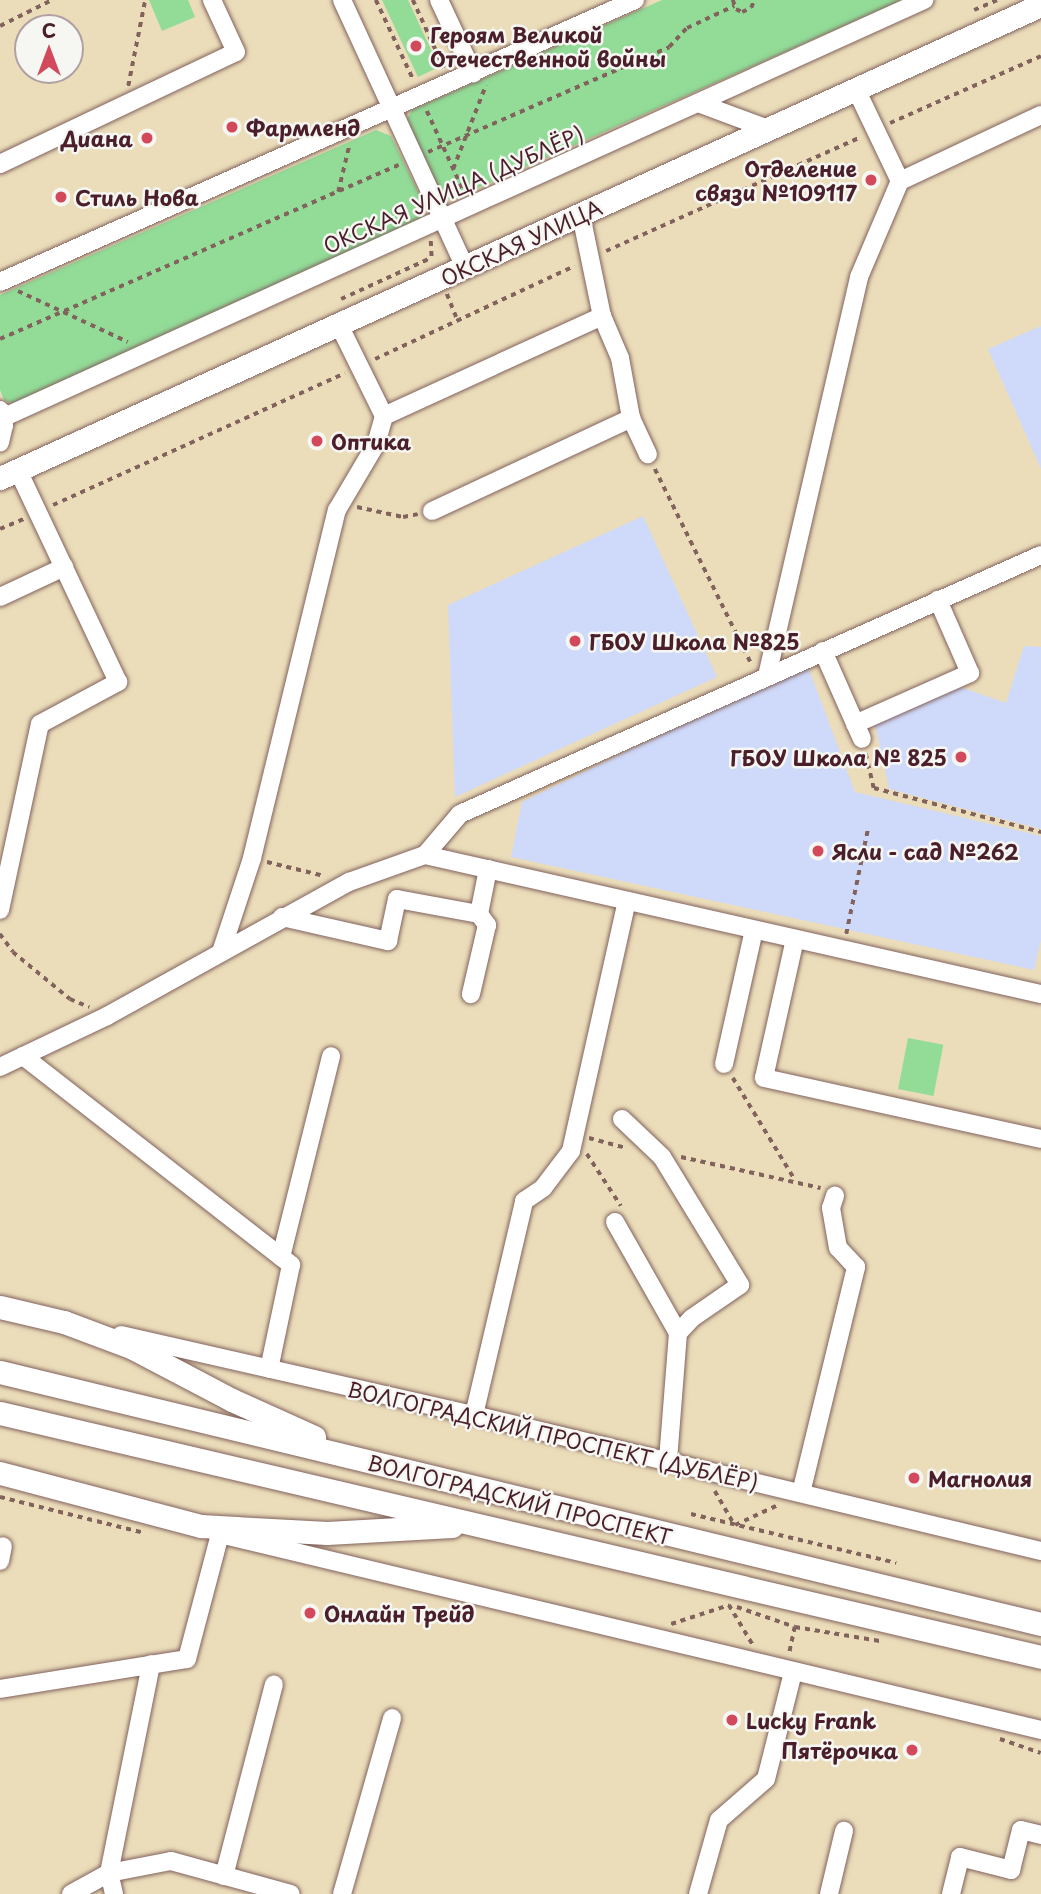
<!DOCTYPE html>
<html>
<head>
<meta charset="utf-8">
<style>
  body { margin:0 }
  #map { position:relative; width:1041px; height:1894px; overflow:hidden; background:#ebddba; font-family:"Playpen Sans",sans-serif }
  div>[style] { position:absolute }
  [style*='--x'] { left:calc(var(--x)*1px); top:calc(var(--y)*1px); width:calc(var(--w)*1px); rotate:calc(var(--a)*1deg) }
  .built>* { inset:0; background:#cfdafa }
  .green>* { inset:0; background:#92dc98; transform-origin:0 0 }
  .path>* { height:3.5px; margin-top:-1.75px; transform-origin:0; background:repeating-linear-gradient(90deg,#82625d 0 5px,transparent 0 10px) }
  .roads { filter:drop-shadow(0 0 2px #82625d) drop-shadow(0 0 2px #82625d) }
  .minor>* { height:18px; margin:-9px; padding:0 9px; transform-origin:9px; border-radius:9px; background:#fff }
  .major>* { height:23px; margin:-11.5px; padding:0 11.5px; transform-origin:11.5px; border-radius:11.5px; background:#fff }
  .dots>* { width:19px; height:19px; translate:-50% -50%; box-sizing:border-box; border:4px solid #f6f6f2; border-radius:50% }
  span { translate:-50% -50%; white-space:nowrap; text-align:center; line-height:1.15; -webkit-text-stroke:5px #f6f6f2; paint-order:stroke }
  .poi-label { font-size:21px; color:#4a1f2b; font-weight:700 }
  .left { translate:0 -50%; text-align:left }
  .right { translate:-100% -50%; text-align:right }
  .street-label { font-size:21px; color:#4a1f2b }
  .north { position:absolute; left:14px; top:14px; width:70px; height:70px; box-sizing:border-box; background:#f6f6f2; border:2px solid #b1a0a2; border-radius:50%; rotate:0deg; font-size:19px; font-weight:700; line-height:28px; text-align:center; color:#4a1f2b }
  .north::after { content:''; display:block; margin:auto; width:24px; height:32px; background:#d1495b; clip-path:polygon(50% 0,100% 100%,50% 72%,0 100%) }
</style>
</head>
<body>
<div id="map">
  <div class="built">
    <div style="clip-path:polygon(1041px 326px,1041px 469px,988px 349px)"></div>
    <div style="clip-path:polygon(643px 516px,717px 677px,455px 797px,448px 605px)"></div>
    <div style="clip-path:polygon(1024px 646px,1041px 647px,1041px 829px,889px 789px,875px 724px,955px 685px,1006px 703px)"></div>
    <div style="clip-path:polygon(807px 664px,855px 792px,1041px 836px,1041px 940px,1034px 970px,511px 857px,522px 802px)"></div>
  </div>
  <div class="green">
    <div style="clip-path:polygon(149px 0,188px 0,195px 17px,162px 31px)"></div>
    <div style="clip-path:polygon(382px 0,408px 0,439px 67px,418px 77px)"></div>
    <div style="clip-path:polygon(662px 0,902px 0,453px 199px,446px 199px,441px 194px,406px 121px,412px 110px)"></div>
    <div style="clip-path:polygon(376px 130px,391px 136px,424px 204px,421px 219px,13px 404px,4px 400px,0 390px,0 295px)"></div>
    <div style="left:908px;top:1038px;width:36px;height:52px;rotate:11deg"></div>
  </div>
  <div class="path">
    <div style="--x:376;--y:0;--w:89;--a:64.9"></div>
    <div style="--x:413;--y:0;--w:75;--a:65.5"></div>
    <div style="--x:733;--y:0;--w:9;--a:72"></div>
    <div style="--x:736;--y:9;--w:7;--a:27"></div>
    <div style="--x:742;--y:12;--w:10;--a:-24"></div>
    <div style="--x:751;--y:8;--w:9;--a:-69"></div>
    <div style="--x:974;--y:10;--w:25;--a:-23"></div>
    <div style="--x:0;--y:26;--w:58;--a:-26.6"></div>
    <div style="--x:128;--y:86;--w:88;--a:-78.8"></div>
    <div style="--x:427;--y:111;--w:87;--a:65.5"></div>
    <div style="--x:890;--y:123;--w:165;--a:-23.9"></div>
    <div style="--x:428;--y:152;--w:263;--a:-23.5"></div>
    <div style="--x:669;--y:47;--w:26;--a:-47"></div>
    <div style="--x:687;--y:28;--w:52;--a:-25.1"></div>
    <div style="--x:453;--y:169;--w:90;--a:-68.6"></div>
    <div style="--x:338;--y:192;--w:47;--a:-76.6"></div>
    <div style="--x:431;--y:241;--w:20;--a:87"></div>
    <div style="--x:606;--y:251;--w:279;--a:-24.1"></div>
    <div style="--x:18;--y:291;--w:121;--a:24.9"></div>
    <div style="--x:447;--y:294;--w:29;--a:68"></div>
    <div style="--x:341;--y:299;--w:99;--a:-24.5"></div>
    <div style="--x:0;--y:339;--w:435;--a:-23.6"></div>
    <div style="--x:375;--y:359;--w:220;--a:-25"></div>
    <div style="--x:655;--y:469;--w:219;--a:63.7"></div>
    <div style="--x:53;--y:505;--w:320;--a:-24.3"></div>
    <div style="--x:357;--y:507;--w:47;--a:12.3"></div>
    <div style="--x:403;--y:517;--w:15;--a:-11"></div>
    <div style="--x:0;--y:529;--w:26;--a:-23"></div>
    <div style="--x:866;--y:754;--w:35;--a:77"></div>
    <div style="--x:874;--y:788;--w:173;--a:14.8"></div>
    <div style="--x:267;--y:862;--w:59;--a:13.8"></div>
    <div style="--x:0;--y:934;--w:22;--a:54"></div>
    <div style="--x:13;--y:952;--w:74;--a:39.5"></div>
    <div style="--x:70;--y:999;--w:21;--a:23"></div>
    <div style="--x:846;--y:934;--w:108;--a:-78.3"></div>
    <div style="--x:733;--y:1078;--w:119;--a:58.7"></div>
    <div style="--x:589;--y:1138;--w:38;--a:15"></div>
    <div style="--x:587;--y:1154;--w:62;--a:56.8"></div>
    <div style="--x:681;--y:1157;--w:143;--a:12.5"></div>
    <div style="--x:715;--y:1491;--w:39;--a:60"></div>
    <div style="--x:735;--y:1525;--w:47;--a:-24.9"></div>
    <div style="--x:0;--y:1497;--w:148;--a:14"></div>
    <div style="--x:691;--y:1514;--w:211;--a:13.4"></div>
    <div style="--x:737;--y:1607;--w:61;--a:19"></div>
    <div style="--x:795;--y:1627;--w:29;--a:102"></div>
    <div style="--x:671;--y:1624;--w:61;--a:-18.1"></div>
    <div style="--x:729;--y:1605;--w:47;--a:59"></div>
    <div style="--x:795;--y:1627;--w:86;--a:9.4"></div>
    <div style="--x:1000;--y:1739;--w:43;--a:18.9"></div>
  </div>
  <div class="roads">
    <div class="minor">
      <div style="--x:342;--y:0;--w:295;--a:65.3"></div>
      <div style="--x:439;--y:0;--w:81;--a:65"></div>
      <div style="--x:698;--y:103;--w:75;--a:20.4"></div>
      <div style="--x:0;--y:164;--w:261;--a:-25.4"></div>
      <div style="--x:236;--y:52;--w:57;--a:-114.8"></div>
      <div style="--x:900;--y:181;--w:156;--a:-25.1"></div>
      <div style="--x:581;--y:215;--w:103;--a:78.3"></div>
      <div style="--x:602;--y:316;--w:46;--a:66.8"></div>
      <div style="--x:620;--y:358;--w:61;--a:79.6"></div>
      <div style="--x:631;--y:418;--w:40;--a:65"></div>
      <div style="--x:0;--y:282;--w:695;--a:-23.95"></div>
      <div style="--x:0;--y:410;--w:16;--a:75"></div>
      <div style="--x:4;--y:425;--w:18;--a:103"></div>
      <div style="--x:384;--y:416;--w:240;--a:-24.6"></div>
      <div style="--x:0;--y:419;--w:1015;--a:-24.39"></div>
      <div style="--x:432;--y:511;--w:220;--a:-25"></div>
      <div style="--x:0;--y:597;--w:71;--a:-25.1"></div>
      <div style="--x:823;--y:651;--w:96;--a:66.1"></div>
      <div style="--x:767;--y:676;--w:409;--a:-77"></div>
      <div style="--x:859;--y:277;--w:104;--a:-66.9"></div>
      <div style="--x:900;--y:181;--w:102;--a:-115.6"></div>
      <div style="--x:855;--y:724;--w:126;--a:-23.9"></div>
      <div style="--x:970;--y:673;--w:80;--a:-113.7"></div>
      <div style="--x:425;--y:855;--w:54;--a:-49.5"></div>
      <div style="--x:460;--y:814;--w:636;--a:-24.03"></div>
      <div style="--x:0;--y:910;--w:190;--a:-77.9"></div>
      <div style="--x:40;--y:724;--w:89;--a:-28.3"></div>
      <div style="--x:118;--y:682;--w:234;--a:-115.3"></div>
      <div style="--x:479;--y:914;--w:46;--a:-78.7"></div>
      <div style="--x:282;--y:917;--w:109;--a:12.8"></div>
      <div style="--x:388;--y:941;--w:43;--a:-77.9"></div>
      <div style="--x:397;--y:899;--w:83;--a:10.4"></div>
      <div style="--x:479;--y:914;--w:14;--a:54"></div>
      <div style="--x:487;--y:925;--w:71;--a:103.1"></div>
      <div style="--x:795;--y:939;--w:142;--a:102.6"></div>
      <div style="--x:764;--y:1078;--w:284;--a:12.4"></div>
      <div style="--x:221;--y:952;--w:99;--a:-71.7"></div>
      <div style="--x:252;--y:858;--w:358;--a:-76.3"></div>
      <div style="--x:337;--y:510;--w:77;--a:-59.4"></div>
      <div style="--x:376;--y:444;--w:29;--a:-74"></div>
      <div style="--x:384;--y:416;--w:102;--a:-116.3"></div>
      <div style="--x:23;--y:1056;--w:340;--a:37.9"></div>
      <div style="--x:291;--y:1265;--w:106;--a:101.9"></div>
      <div style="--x:724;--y:1064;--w:137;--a:-77.4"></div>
      <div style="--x:0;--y:1067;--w:119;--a:-25.5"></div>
      <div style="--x:107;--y:1016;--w:277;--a:-29"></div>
      <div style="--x:349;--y:882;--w:81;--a:-19.6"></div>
      <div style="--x:425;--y:855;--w:631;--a:12.72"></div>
      <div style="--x:622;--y:1119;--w:55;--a:43.5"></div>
      <div style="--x:662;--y:1157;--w:150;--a:58.6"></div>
      <div style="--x:740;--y:1285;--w:58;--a:145.5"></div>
      <div style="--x:692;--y:1318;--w:21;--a:133"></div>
      <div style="--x:615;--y:1222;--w:128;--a:60.4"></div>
      <div style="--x:678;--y:1333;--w:128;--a:94.5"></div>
      <div style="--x:281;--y:1257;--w:207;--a:-76"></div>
      <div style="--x:121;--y:1335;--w:362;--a:12.8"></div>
      <div style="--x:474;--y:1415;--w:583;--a:13.49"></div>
      <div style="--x:474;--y:1415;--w:220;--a:-76.8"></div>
      <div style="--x:524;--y:1201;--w:23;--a:-34"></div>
      <div style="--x:543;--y:1188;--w:46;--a:-52.9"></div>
      <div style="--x:571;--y:1151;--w:256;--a:-77.4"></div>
      <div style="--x:801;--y:1493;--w:233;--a:-76.3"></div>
      <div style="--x:856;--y:1267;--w:26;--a:-133"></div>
      <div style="--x:838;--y:1248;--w:41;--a:-99.9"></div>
      <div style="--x:831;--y:1208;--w:13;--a:-72"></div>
      <div style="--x:224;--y:1535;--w:840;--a:13.42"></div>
      <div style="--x:0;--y:1561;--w:15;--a:-79"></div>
      <div style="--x:0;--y:1689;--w:189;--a:-9.1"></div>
      <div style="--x:187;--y:1659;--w:129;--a:-75.2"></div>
      <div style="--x:224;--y:1876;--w:198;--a:-75.4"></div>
      <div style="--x:71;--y:1894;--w:43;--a:-28.9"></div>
      <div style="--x:109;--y:1873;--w:63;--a:-11"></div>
      <div style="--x:171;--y:1861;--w:124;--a:15.4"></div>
      <div style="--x:114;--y:1894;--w:22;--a:-103"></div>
      <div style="--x:109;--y:1873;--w:213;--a:-78.6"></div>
      <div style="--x:342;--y:1894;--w:183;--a:-74.1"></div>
      <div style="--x:698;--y:1894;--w:77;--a:-74.2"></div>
      <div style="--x:719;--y:1820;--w:62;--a:-41.1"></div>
      <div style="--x:766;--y:1779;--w:110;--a:-75.8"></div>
      <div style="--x:829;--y:1894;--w:65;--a:-76.6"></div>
      <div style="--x:951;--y:1894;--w:38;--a:-76"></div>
      <div style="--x:960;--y:1857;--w:53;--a:14.3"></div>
      <div style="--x:1011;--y:1870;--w:41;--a:-76"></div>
      <div style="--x:1021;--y:1830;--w:21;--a:14"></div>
    </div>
    <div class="major">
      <div style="--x:0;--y:478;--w:1143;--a:-24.44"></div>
      <div style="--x:0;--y:1307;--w:66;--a:13.2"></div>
      <div style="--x:64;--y:1322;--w:74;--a:20.6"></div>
      <div style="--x:133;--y:1348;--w:112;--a:27.7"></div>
      <div style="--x:232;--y:1400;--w:90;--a:24.3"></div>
      <div style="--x:0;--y:1372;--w:1071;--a:13.61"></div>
      <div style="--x:0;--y:1413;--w:1069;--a:13.19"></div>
      <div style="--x:0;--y:1473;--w:208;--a:14.8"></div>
      <div style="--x:201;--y:1526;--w:126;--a:3.2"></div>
      <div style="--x:327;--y:1533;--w:125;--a:-3.2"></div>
    </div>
  </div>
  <div class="dots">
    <div style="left:416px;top:46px;background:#d1495b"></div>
    <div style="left:232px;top:127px;background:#d1495b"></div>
    <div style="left:147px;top:138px;background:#d1495b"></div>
    <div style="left:871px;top:180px;background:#d1495b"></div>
    <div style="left:61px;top:197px;background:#d1495b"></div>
    <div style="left:317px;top:441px;background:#d1495b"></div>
    <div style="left:575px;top:641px;background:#d1495b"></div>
    <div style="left:961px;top:757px;background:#d1495b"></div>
    <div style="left:818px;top:851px;background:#d1495b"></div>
    <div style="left:914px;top:1478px;background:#d1495b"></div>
    <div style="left:310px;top:1613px;background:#d1495b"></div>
    <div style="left:732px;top:1720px;background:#d1495b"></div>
    <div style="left:912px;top:1750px;background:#d1495b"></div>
  </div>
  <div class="poi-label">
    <span class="left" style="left:430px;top:46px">Героям Великой<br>Отечественной войны</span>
    <span class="left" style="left:246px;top:127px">Фармленд</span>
    <span class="right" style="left:133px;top:138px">Диана</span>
    <span class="right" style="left:857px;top:180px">Отделение<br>связи №109117</span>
    <span class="left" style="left:75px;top:197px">Стиль Нова</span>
    <span class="left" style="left:331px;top:441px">Оптика</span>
    <span class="left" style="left:589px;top:641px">ГБОУ Школа №825</span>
    <span class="right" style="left:947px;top:757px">ГБОУ Школа № 825</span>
    <span class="left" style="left:832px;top:851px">Ясли - сад №262</span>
    <span class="left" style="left:928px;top:1478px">Магнолия</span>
    <span class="left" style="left:324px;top:1613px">Онлайн Трейд</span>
    <span class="left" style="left:746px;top:1720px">Lucky Frank</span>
    <span class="right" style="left:898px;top:1750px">Пятёрочка</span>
  </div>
  <div class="street-label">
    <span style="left:453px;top:189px;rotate:-24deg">ОКСКАЯ УЛИЦА (ДУБЛЁР)</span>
    <span style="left:521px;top:242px;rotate:-25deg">ОКСКАЯ УЛИЦА</span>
    <span style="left:553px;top:1435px;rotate:13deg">ВОЛГОГРАДСКИЙ ПРОСПЕКТ (ДУБЛЁР)</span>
    <span style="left:520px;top:1499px;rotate:14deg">ВОЛГОГРАДСКИЙ ПРОСПЕКТ</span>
  </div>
  <div class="north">С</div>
</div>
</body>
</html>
